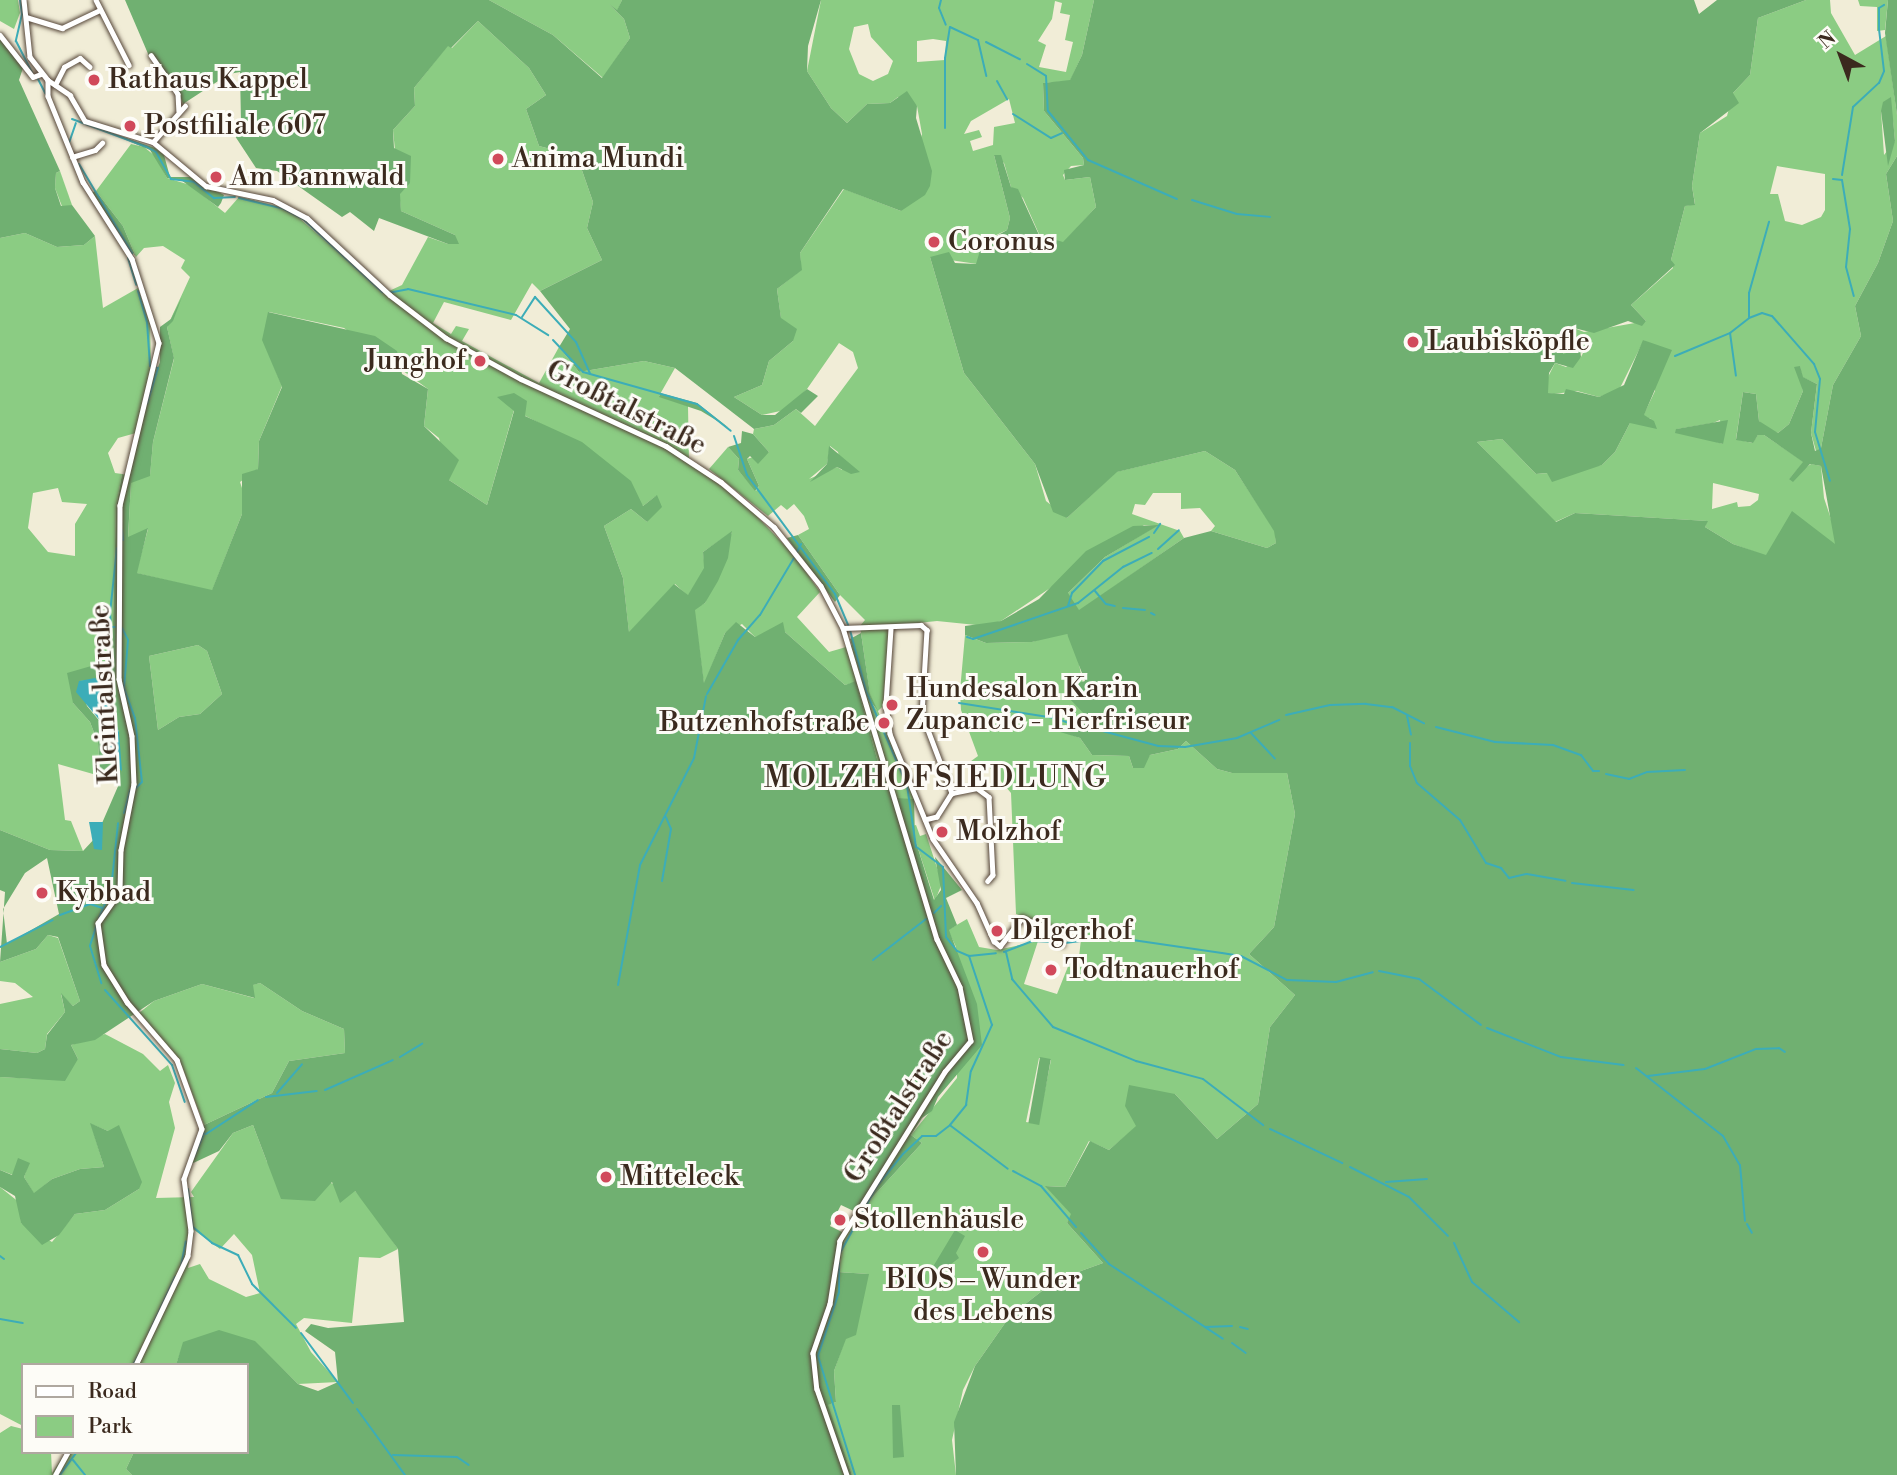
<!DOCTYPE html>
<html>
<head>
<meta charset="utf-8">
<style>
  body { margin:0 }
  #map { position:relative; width:1897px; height:1475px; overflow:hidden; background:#f1edd7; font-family:"Libre Bodoni",serif }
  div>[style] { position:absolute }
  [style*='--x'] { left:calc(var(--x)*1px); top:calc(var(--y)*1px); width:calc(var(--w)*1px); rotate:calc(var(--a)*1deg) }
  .green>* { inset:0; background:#8bcc83 }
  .forest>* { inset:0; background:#70b071; transform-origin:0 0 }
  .water>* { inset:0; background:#3cadb8 }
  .stream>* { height:2px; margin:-1px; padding:0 1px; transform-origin:1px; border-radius:1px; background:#3cadb8 }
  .roads { filter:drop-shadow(0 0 2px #56473a) drop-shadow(0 0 2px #56473a) }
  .minor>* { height:4.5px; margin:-2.25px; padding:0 2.25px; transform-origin:2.25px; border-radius:2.25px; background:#fff }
  .dots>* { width:19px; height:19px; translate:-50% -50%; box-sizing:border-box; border:4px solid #fdfcf7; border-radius:50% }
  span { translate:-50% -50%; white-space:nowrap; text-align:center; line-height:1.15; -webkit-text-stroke:6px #fdfcf7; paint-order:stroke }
  .poi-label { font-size:28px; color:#3b2a1e }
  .left { translate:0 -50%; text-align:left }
  .right { translate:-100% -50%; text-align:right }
  .street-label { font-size:28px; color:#3b2a1e }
  .neighbourhood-label { font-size:30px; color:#3b2a1e; letter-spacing:2px }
  .legend { position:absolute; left:21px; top:1363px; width:228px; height:91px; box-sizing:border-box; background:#fdfcf7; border:2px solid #afa8a0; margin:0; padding:9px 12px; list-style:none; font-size:21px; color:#3b2a1e }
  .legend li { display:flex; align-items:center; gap:14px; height:35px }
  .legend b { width:35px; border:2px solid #afa8a0 }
  .north { position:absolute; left:1806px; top:21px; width:70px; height:70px; -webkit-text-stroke:5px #fdfcf7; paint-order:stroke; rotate:319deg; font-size:19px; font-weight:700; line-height:28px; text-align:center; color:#3b2a1e }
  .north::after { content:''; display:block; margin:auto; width:24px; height:32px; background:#3b2a1e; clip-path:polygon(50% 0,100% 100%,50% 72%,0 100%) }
</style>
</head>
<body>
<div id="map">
  <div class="green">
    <div style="clip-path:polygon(0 0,18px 0,20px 13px,14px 29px,0 21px)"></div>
    <div style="clip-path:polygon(489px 0,622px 0,617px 11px,609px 4px,624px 19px,630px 38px,603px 78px,553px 35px)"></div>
    <div style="clip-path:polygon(evenodd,821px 0,1094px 0,1082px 55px,1070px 81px,1043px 83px,1044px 111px,1083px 158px,1084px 165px,1071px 166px,1063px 175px,1065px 180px,1090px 177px,1096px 207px,1063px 243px,1039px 234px,1023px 198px,1011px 187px,1004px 163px,994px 155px,1010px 218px,1007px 230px,992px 237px,977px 264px,930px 257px,964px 373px,1035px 464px,1046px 501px,1067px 518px,1116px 472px,1205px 451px,1235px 470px,1275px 531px,1276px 543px,1267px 548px,1211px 531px,1215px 526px,1200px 508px,1181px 509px,1181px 493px,1153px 493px,1145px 505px,1135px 504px,1132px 514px,1180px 531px,1184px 538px,1079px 611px,1067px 594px,1105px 557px,1156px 526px,1144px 525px,1001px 621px,986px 626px,937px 621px,889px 626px,883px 706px,878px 711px,914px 799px,897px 799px,880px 770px,856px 682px,845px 685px,785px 632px,755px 637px,742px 624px,725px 633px,704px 685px,694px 609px,705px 603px,732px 532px,703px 552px,705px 568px,688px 596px,675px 584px,629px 633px,623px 578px,604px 526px,631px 509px,647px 522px,656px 496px,643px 506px,543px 425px,514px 410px,487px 505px,449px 480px,439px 438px,424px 426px,428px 389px,344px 328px,269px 312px,263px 340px,282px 386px,259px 441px,258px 469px,240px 482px,245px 497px,242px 514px,212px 591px,136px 573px,148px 529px,128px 538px,131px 482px,150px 475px,153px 442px,174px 359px,167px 327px,190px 277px,181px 268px,185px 260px,163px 246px,144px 248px,136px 257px,123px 226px,96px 191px,131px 144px,144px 147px,155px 156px,167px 178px,190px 185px,225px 213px,239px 197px,289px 209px,389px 297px,389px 291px,402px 285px,428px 237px,448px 244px,455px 235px,401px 211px,393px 130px,415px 106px,414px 88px,448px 45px,452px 48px,478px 21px,529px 68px,546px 95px,526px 109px,539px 146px,577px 156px,593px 202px,587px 228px,602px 260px,540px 291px,532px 283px,511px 320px,444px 302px,433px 323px,451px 334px,456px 326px,469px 329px,462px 341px,539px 383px,559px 347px,579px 372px,644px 361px,675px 368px,659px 396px,688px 406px,689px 462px,745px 504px,794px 555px,820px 592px,797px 617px,829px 652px,853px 645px,867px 697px,877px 710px,870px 695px,860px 626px,865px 620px,840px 595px,798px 535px,809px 529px,804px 516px,794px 504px,787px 510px,781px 505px,768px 516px,709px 469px,728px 447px,739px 459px,738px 470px,756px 491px,759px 486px,747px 459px,769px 452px,753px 434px,754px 429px,774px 425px,796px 409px,815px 426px,858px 368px,853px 352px,839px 343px,807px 389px,785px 410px,762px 415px,734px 397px,762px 385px,769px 361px,793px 341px,781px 319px,777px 289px,801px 270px,800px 253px,844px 189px,901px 211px,922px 134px,917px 106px,898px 97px,890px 103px,867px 104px,847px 123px,831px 108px,807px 71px,821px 0,1055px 1px,1062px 3px,1060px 13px,1070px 15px,1065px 40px,1073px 42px,1066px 72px,1039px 67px,1046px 45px,1038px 41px,1052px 19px,1055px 1px,821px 0,868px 24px,871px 37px,893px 61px,888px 74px,873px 81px,859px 74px,849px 49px,854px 27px,868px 24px,821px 0,933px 39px,946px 41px,945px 60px,917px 62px,917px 41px,933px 39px,821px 0,1009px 99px,1015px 123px,994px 127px,993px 145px,973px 151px,970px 141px,982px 137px,979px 130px,964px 134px,971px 121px,1009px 99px,821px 0,830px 446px,838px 452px,842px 470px,837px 467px,809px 479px,827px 464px,830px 446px)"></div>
    <div style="clip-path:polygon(evenodd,1806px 0,1830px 0,1831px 13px,1855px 55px,1886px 36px,1897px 115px,1897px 156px,1886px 174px,1893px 221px,1878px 263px,1855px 306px,1861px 336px,1833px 385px,1821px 448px,1816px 451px,1811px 433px,1817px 384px,1802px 377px,1800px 366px,1803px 391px,1789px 424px,1778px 433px,1766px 429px,1759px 421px,1756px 394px,1743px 392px,1736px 439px,1752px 443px,1758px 435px,1764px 435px,1804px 462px,1789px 479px,1811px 464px,1821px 466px,1824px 498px,1838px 540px,1835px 545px,1766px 556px,1733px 544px,1705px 527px,1707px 521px,1575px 513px,1555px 522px,1477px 442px,1502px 439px,1536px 474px,1548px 473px,1602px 465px,1615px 452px,1630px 423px,1651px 419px,1643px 416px,1655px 391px,1644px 340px,1619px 390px,1599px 397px,1577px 391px,1554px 394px,1548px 393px,1546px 381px,1555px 363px,1566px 367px,1581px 357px,1583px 353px,1563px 354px,1574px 328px,1584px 332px,1646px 321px,1631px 305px,1673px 268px,1671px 260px,1685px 206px,1695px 204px,1692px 186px,1700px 133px,1727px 116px,1733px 93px,1750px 75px,1758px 18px,1806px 0,1881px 111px,1893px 121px,1895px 141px,1884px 155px,1881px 111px,1806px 0,1777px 166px,1825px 174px,1825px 210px,1821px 217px,1802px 225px,1785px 221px,1778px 194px,1770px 194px,1777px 166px,1806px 0,1720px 420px,1723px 444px,1677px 429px,1713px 423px,1720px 420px,1806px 0,1713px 483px,1759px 494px,1758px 500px,1750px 506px,1738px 507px,1737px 502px,1712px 509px,1713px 483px)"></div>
    <div style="clip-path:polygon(1858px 0,1888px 0,1885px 30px,1877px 31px,1877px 7px,1860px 6px)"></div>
    <div style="clip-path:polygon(60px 171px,72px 205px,63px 209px,55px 188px,56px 173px)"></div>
    <div style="clip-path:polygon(evenodd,25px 233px,57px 247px,84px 245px,95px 236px,103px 308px,138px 288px,150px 324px,151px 366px,157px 369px,136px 433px,118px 438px,108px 453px,115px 473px,122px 474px,116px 508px,112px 660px,73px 703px,90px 722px,98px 743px,100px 770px,93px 774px,58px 764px,65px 820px,71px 821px,83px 851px,50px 850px,0 830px,0 238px,25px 233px,58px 488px,62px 502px,87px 504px,75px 524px,75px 556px,48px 552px,28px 528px,33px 493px,58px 488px)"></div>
    <div style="clip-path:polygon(evenodd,1055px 634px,1067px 634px,1076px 649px,1090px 719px,1061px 731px,1080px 738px,1092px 755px,1129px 756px,1133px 768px,1150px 755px,1178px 749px,1186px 741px,1217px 769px,1232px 773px,1287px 773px,1295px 814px,1274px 927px,1249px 954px,1295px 995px,1270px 1027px,1258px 1104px,1217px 1139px,1175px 1094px,1109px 1150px,1089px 1141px,1065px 1187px,1046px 1186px,1072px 1214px,1067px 1223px,1103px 1263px,1056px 1280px,1010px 1316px,975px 1366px,963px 1390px,952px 1440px,956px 1475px,852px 1475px,827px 1405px,836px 1402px,834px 1371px,868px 1274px,838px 1272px,846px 1234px,858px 1213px,922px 1143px,911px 1135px,957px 1078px,956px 947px,948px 930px,967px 919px,979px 947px,997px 950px,1038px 941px,1024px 984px,1057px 994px,1069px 964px,1079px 957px,1082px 930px,1050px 926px,1016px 914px,1011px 793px,989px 767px,975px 780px,967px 764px,978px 756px,961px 710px,960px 691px,965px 635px,986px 643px,1032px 642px,1055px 634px,1039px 1058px,1051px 1060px,1038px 1124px,1026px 1122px,1039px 1058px)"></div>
    <div style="clip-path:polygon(198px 645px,207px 651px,222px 694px,200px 714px,179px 717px,158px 730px,149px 656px)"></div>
    <div style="clip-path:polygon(916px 825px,920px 836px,926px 834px,942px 883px,935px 901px,915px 839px,912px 826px)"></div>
    <div style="clip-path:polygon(48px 935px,58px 938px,80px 1001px,73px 1006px,61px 994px,65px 1012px,47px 1034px,45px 1049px,37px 1053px,0 1049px,0 1004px,33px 997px,15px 983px,0 981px,0 962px,36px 949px)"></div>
    <div style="clip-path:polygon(260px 983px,302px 1011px,344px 1029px,345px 1053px,289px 1061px,272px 1093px,204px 1125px,182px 1066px,139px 1013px,154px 1001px,202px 984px,254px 998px,252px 985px)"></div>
    <div style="clip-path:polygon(evenodd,105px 1034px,143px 1054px,160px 1071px,168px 1065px,175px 1083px,169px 1102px,175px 1128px,156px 1198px,194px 1197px,191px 1192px,233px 1133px,253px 1125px,267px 1162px,355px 1191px,373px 1212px,398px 1249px,380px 1258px,359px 1257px,352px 1323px,304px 1318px,296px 1324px,311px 1352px,338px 1382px,298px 1384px,255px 1342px,184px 1342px,176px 1365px,23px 1365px,23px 1426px,0 1414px,0 1187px,20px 1203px,21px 1223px,52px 1242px,75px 1214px,105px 1210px,139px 1189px,108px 1131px,91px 1124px,104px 1167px,80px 1169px,52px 1179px,34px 1194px,24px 1177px,29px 1163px,13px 1175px,0 1170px,0 1077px,38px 1079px,78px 1059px,71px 1045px,105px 1034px,194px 1230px,220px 1249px,234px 1234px,252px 1255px,260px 1293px,246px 1297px,209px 1279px,200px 1264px,188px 1268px,194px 1230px)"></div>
    <div style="clip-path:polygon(11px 1426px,23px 1429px,23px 1452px,51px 1452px,52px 1473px,66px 1452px,134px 1452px,126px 1469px,132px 1475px,0 1475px,0 1433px)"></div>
  </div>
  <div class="forest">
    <div style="clip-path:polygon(125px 0,489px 0,553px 35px,602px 78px,630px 38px,624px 19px,609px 4px,617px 10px,622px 0,821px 0,808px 46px,807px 71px,831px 108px,847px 123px,867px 104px,890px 103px,907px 91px,917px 106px,916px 118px,932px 171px,930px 186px,925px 195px,901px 211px,843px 189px,800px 253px,802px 270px,777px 289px,781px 318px,797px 329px,793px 341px,769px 361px,762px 385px,734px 397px,762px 415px,775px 415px,807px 389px,818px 396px,801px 413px,796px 409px,774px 425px,754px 429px,675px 368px,644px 361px,579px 372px,559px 347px,570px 329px,540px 291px,602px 260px,587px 228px,593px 202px,577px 156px,539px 146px,526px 109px,546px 95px,529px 68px,478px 21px,451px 48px,448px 46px,414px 88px,415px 106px,393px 130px,394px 148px,411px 156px,410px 183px,400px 194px,401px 211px,455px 235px,459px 244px,448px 244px,379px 218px,374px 231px,350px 212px,342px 217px,277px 171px,256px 168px,231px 130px,241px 123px,240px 72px,229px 74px,183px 104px,177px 87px,149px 56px)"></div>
    <div style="clip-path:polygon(1094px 0,1694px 0,1699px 14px,1717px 0,1806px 0,1758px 18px,1750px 75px,1733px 93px,1739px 103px,1700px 133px,1692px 186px,1695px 205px,1685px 206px,1671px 260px,1675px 265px,1631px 305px,1646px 321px,1642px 326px,1628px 321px,1594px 333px,1574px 328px,1563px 354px,1580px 349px,1581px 357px,1573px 368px,1555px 363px,1549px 373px,1548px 393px,1564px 394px,1566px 389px,1599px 397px,1624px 385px,1643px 340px,1672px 350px,1644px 415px,1654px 421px,1657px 429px,1630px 423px,1615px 452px,1602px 465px,1552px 482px,1547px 473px,1536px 474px,1502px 439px,1477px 442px,1556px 522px,1575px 513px,1708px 521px,1705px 527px,1733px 544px,1766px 555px,1792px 511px,1835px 544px,1821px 466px,1810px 464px,1793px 482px,1789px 479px,1803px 462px,1764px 435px,1758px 435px,1753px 443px,1736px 440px,1743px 392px,1756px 394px,1759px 421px,1778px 433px,1789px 424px,1803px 391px,1794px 367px,1800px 366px,1803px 377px,1817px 384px,1811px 433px,1815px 451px,1821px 448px,1833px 385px,1861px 336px,1855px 306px,1878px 263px,1893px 221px,1886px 174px,1897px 156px,1897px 1475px,956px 1475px,954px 1422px,975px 1366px,1010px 1316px,1056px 1280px,1103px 1263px,1067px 1223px,1071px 1214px,1045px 1186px,1065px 1187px,1090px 1141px,1109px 1150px,1136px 1126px,1125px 1106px,1129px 1085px,1175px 1094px,1217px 1139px,1258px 1104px,1270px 1027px,1295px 995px,1249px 954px,1274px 927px,1295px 814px,1287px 773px,1232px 773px,1217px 769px,1186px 741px,1178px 749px,1150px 755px,1144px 768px,1133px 768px,1129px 756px,1092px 755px,1080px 738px,1060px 732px,1089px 719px,1068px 697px,1075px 684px,1085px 681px,1067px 634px,1032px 642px,986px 643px,965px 635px,965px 626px,1001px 621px,1039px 599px,1086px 551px,1133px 526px,1159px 525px,1105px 557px,1068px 593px,1079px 610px,1184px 538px,1211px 531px,1267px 548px,1276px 543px,1274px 531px,1235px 470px,1205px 451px,1117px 472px,1067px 518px,1053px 512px,1035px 464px,964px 373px,930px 257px,949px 252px,955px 263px,976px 264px,982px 244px,1007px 230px,1010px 218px,994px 155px,1001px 155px,1011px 187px,1018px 189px,1039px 235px,1063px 242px,1096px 207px,1090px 177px,1065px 180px,1064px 170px,1084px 165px,1083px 158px,1044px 111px,1043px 83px,1070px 80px,1082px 55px)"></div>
    <div style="clip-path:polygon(1888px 0,1897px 0,1897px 115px,1885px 33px)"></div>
    <div style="clip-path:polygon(0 37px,23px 68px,19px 80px,60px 171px,56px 173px,55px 188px,61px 206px,72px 205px,95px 236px,84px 245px,57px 247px,25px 233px,0 238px)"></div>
    <div style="clip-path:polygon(1891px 97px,1895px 141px,1888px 166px,1881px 111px,1883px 102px)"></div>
    <div style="clip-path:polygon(100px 129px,155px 148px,164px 155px,170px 177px,190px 177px,224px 195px,221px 203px,218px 207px,181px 180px,167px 178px,150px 150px)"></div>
    <div style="clip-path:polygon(96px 191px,123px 226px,136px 257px,90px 193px)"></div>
    <div style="clip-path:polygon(evenodd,182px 297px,173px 321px,167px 327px,174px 358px,153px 442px,150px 476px,131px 483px,128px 537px,148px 528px,137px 573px,212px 590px,242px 514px,242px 474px,258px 469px,259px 441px,282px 387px,262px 340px,268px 312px,375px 336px,397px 351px,402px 374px,428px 389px,424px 426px,459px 460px,449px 480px,487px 505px,514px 411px,497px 397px,514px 393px,527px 401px,525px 416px,582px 442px,631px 481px,643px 506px,657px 495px,662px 507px,647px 522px,631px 509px,604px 526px,623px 578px,629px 632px,674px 584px,688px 595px,704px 568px,703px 552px,732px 531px,728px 558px,718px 581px,705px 603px,695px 610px,704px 683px,725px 633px,736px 622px,755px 637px,783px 622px,785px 632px,845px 685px,856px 681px,880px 770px,894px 798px,914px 799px,915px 839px,934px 900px,941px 890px,935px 857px,962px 890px,946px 898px,957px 925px,949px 930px,977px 1004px,982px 1045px,938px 1097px,932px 1111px,922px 1118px,911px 1135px,922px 1143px,858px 1213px,841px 1205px,830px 1226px,846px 1234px,838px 1272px,869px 1274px,856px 1335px,846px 1339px,834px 1371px,836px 1402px,828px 1405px,852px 1475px,132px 1475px,126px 1469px,134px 1452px,247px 1452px,247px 1365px,176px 1365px,183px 1342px,219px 1330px,255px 1341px,298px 1384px,318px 1391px,338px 1382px,335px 1352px,305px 1331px,311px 1324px,328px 1328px,404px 1322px,398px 1249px,355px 1191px,340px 1203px,332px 1182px,315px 1201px,281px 1199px,253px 1125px,233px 1133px,219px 1151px,189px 1165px,204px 1125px,272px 1093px,289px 1061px,345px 1053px,344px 1029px,302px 1011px,260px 983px,253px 985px,255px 998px,202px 984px,154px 1001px,95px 1040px,71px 1045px,78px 1059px,65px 1081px,0 1077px,0 1049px,37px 1053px,45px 1049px,47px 1035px,65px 1012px,61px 993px,73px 1006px,80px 1001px,58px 937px,48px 935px,36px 949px,0 962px,5px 892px,0 890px,0 830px,50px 850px,83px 851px,96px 837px,119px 784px,100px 770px,98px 743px,90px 722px,73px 703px,67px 673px,112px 660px,116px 508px,122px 474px,126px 475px,143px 404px,160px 362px,160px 327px,171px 319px,182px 297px,198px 645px,207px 651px,222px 694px,200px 714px,179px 717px,158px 730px,149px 656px,198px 645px,182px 297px,86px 680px,102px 685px,119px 732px,113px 760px,102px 724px,87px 706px,79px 681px,86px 680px,182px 297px,47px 858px,59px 914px,7px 944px,3px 909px,25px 873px,47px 858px)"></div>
    <div style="clip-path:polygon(660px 393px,697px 403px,729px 428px,701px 411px,659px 397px)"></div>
    <div style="clip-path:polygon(1728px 420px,1723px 444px,1675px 433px,1676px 429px)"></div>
    <div style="clip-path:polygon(742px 431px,753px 434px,769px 452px,758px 464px,750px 456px,747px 459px,759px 486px,755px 491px,738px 470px,739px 459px,728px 447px,741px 443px)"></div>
    <div style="clip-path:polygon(829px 446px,860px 472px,851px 474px,837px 467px,810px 482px,827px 464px)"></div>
    <div style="clip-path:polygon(798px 535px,840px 595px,835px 602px,787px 538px)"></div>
    <div style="clip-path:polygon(861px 633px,870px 694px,878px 711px,867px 697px,850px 639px)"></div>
    <div style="left:1040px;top:1057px;width:11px;height:67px;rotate:10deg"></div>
    <div style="clip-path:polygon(90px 1123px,108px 1131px,119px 1125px,142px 1182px,139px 1189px,105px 1210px,75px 1214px,59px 1235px,42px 1245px,21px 1223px,15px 1196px,0 1187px,0 1170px,12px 1175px,18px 1158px,30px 1163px,24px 1177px,34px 1193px,52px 1179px,80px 1169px,104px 1167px)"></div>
    <div style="clip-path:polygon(955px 1230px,965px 1236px,956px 1253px,959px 1258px,934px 1277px,931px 1270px)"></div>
    <div style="clip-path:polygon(892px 1405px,900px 1405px,904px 1457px,893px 1458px)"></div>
  </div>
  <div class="water">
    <div style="clip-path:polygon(95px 678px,102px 685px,119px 732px,122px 771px,114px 765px,102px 723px,76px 692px,79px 681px)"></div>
    <div style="clip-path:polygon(89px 822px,103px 822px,102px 850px,94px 849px)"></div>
  </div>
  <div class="stream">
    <div style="--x:20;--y:0;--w:14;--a:82"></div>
    <div style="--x:22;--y:14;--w:28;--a:103"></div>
    <div style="--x:16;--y:41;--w:37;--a:63"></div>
    <div style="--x:941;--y:0;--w:8;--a:104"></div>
    <div style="--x:939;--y:8;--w:18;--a:68"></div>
    <div style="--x:986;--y:42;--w:38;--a:27"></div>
    <div style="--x:1027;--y:64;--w:22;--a:32"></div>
    <div style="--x:1046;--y:76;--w:35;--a:87"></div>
    <div style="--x:1048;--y:111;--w:63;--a:50.8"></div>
    <div style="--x:1088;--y:160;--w:97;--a:23.7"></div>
    <div style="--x:38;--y:79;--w:16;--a:63"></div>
    <div style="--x:997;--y:81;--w:21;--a:61"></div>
    <div style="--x:1013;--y:114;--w:45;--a:32.3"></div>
    <div style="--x:1051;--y:138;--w:12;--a:-24"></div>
    <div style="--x:72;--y:119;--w:80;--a:20.5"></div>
    <div style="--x:147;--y:147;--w:10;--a:29"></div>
    <div style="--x:156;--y:152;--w:31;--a:61"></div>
    <div style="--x:171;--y:179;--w:23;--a:7"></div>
    <div style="--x:194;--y:182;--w:26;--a:39"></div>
    <div style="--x:214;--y:198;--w:21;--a:-3"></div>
    <div style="--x:945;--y:128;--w:70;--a:-90"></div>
    <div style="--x:945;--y:58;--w:31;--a:-81"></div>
    <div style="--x:950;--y:27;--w:31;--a:25"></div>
    <div style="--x:978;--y:40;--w:37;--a:77"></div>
    <div style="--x:69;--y:143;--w:21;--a:-71"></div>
    <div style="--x:79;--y:164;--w:104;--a:59.2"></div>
    <div style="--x:1842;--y:175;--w:69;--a:-80.8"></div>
    <div style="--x:1853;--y:107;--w:35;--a:-43"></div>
    <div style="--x:1879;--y:83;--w:13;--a:-67"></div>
    <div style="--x:1884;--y:71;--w:42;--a:-96.8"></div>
    <div style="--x:1879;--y:29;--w:21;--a:-90"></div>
    <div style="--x:1879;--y:8;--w:6;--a:-31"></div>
    <div style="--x:1833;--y:179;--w:9;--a:6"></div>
    <div style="--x:1842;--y:180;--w:50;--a:80.7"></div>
    <div style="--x:1850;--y:229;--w:38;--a:96"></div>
    <div style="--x:1846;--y:267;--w:30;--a:75"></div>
    <div style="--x:239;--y:198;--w:46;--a:13.7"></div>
    <div style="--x:284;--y:209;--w:21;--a:28"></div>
    <div style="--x:303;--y:219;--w:108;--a:42.7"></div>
    <div style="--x:1192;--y:200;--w:47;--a:17.3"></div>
    <div style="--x:1237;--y:214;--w:33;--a:5"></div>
    <div style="--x:128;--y:258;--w:28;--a:73"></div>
    <div style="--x:138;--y:291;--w:32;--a:74"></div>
    <div style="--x:147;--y:322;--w:44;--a:86.1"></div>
    <div style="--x:150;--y:366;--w:8;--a:14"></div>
    <div style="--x:158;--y:368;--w:37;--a:107"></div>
    <div style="--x:388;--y:293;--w:20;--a:-11"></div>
    <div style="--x:408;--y:289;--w:111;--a:13.5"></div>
    <div style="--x:516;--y:315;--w:38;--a:32"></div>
    <div style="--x:522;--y:317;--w:24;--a:-57"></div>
    <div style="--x:535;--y:297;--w:61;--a:47.7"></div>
    <div style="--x:576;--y:342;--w:35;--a:66"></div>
    <div style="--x:1749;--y:318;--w:14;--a:-21"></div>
    <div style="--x:1762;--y:313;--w:10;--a:17"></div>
    <div style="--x:1772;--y:316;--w:64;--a:48.8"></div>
    <div style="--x:1814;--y:364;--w:16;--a:68"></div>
    <div style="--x:1820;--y:379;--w:53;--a:95.4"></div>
    <div style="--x:1815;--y:432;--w:51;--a:73"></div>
    <div style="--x:1730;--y:333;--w:43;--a:82.1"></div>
    <div style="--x:553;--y:340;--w:44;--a:46.8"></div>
    <div style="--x:583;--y:372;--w:118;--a:15.7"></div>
    <div style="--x:697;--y:404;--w:43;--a:38.5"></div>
    <div style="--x:1675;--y:356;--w:60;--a:-22.7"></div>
    <div style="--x:1730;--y:333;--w:24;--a:-38"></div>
    <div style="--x:1749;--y:318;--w:25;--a:-90"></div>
    <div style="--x:1749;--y:293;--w:74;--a:-74.3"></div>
    <div style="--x:734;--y:436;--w:41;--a:71.6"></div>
    <div style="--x:747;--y:475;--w:148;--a:53.5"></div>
    <div style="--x:835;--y:594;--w:34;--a:67"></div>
    <div style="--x:122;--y:530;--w:10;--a:84"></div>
    <div style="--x:1154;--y:533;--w:11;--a:-56"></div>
    <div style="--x:1158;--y:549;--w:28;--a:-42"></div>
    <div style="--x:797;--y:552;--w:9;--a:-63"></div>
    <div style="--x:1095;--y:591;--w:17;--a:50"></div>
    <div style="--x:1106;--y:604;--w:9;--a:13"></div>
    <div style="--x:1068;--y:606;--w:14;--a:-73"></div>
    <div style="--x:1072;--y:593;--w:45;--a:-45.9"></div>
    <div style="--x:1103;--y:561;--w:52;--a:-27.6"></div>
    <div style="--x:1123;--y:608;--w:22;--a:5"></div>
    <div style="--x:1151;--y:613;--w:4;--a:27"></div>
    <div style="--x:115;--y:627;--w:4;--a:180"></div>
    <div style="--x:111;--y:627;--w:14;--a:-94"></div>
    <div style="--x:110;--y:613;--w:65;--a:-83.9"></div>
    <div style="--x:122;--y:628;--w:13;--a:63"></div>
    <div style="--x:128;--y:640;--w:48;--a:94.8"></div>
    <div style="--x:124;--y:688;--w:32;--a:70"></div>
    <div style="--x:135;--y:718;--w:64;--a:83.8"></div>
    <div style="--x:142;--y:782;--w:10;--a:135"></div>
    <div style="--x:967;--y:637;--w:6;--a:18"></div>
    <div style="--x:973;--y:639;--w:111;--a:-18.9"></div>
    <div style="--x:1078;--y:603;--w:58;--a:-38.7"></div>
    <div style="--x:1123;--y:567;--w:32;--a:-26"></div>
    <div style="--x:707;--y:694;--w:62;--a:-60.1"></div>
    <div style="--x:738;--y:640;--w:33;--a:-49"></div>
    <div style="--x:760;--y:615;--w:66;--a:-59.2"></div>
    <div style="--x:959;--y:703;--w:97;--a:8.9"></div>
    <div style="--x:1055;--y:718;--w:20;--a:20"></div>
    <div style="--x:1286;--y:715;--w:45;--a:-12.8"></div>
    <div style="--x:1330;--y:705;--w:36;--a:-2"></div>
    <div style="--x:1366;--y:704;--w:26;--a:7"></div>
    <div style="--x:1392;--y:707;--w:36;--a:27"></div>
    <div style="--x:1407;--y:716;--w:19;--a:78"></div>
    <div style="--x:1436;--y:727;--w:61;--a:14.3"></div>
    <div style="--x:1495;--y:742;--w:58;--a:3"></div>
    <div style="--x:1553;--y:745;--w:30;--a:20"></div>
    <div style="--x:1581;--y:755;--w:20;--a:53"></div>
    <div style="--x:1593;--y:771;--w:6;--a:0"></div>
    <div style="--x:1075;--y:728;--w:9;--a:-13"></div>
    <div style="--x:1084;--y:726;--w:77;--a:15.1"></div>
    <div style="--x:1158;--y:746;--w:27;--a:2"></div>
    <div style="--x:1185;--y:747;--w:53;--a:-9.8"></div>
    <div style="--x:1237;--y:738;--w:46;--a:-23.2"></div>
    <div style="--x:1251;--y:733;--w:35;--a:47"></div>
    <div style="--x:1410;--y:743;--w:23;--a:90"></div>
    <div style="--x:1410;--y:766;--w:18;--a:68"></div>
    <div style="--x:1417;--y:783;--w:57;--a:40.7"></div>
    <div style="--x:1460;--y:820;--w:50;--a:58.8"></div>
    <div style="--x:1486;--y:863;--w:16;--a:18"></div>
    <div style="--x:1501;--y:868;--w:13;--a:51"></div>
    <div style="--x:1509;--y:878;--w:18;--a:-13"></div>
    <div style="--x:1527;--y:874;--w:39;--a:10"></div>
    <div style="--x:1606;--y:774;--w:24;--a:12"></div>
    <div style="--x:1629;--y:779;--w:19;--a:-21"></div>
    <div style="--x:1647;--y:772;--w:38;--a:-3"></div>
    <div style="--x:124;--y:813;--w:24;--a:-75"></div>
    <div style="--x:662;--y:881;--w:53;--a:-80.2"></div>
    <div style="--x:671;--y:829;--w:13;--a:-113"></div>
    <div style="--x:1572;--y:883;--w:62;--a:6.4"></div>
    <div style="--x:934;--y:913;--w:10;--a:-45"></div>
    <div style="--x:60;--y:915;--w:32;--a:-20"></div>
    <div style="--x:90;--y:904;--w:13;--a:18"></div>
    <div style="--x:99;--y:918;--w:30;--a:-67"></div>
    <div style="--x:111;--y:890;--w:67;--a:-84"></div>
    <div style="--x:97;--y:924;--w:23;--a:108"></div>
    <div style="--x:90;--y:946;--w:39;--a:73"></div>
    <div style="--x:1065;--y:943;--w:47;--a:-7.3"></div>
    <div style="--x:1112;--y:937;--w:111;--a:8.3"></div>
    <div style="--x:1222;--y:953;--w:19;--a:9"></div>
    <div style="--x:1241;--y:956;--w:52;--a:27.6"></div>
    <div style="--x:1287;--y:980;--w:49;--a:2.3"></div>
    <div style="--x:1336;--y:982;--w:38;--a:-15"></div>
    <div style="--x:0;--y:947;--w:59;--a:-27"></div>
    <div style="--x:1004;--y:952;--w:30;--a:-21"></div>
    <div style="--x:1032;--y:941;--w:26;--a:2"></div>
    <div style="--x:1006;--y:952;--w:28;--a:77"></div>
    <div style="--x:1012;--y:979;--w:63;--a:49.5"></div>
    <div style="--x:1053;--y:1027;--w:90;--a:22.3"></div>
    <div style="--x:1136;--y:1061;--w:69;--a:15"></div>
    <div style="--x:1203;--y:1079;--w:76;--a:37.5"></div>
    <div style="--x:969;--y:956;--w:27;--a:-6"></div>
    <div style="--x:873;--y:960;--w:67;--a:-37.7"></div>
    <div style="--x:1379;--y:971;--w:41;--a:11.3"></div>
    <div style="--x:1419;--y:979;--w:77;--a:36.6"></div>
    <div style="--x:618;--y:985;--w:122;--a:-79.6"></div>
    <div style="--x:640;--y:865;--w:120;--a:-63.2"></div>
    <div style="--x:694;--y:758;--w:63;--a:-79"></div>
    <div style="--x:105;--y:990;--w:101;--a:48.2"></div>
    <div style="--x:172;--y:1065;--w:39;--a:71"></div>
    <div style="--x:1487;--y:1028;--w:79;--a:21.4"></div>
    <div style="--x:1561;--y:1057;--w:63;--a:7.4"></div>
    <div style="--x:400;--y:1057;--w:26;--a:-31"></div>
    <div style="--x:1636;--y:1068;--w:110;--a:38"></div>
    <div style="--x:1723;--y:1136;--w:34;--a:60"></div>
    <div style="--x:1740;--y:1165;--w:56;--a:84.9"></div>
    <div style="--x:1648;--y:1076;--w:57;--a:-7"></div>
    <div style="--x:1705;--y:1069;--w:55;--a:-21.4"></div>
    <div style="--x:1756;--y:1049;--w:23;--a:-2"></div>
    <div style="--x:1779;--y:1048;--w:7;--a:34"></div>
    <div style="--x:325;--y:1090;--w:74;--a:-23.8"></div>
    <div style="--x:277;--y:1093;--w:38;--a:-49"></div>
    <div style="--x:266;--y:1097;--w:51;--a:-6.7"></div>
    <div style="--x:951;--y:1126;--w:71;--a:37"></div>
    <div style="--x:1270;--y:1129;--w:80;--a:25.3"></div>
    <div style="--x:206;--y:1134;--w:62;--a:-33.2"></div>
    <div style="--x:194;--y:1157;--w:26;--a:-67"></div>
    <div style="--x:1350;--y:1167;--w:66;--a:27"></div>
    <div style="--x:1409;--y:1197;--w:55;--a:45"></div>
    <div style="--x:1013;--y:1171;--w:32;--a:28"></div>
    <div style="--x:1041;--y:1186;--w:54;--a:49.5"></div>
    <div style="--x:1386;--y:1182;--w:41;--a:-4.2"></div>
    <div style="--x:188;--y:1189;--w:38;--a:83"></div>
    <div style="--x:193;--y:1227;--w:25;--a:40"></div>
    <div style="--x:212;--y:1243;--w:29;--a:25"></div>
    <div style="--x:238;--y:1255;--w:32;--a:64"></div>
    <div style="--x:252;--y:1284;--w:62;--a:45"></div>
    <div style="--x:1747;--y:1224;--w:10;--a:61"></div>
    <div style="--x:1081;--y:1233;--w:42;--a:47.9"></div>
    <div style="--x:1109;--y:1264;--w:136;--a:33.3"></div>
    <div style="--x:1454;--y:1243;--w:43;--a:65.2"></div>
    <div style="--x:1472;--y:1282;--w:62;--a:40.4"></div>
    <div style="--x:840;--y:1253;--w:77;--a:-61.1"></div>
    <div style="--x:877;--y:1186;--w:41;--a:-50.9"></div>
    <div style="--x:903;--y:1154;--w:26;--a:-43"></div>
    <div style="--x:922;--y:1136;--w:14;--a:0"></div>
    <div style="--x:936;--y:1136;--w:18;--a:-38"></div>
    <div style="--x:950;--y:1125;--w:26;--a:-51"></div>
    <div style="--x:966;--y:1105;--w:34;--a:-82"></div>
    <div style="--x:971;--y:1071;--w:51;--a:-65.5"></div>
    <div style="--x:992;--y:1025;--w:73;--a:-108.4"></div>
    <div style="--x:969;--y:956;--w:13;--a:-157"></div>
    <div style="--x:957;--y:951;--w:18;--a:-128"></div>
    <div style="--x:946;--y:937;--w:70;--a:-92.5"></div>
    <div style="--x:943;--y:867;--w:34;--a:-143"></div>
    <div style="--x:916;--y:847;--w:63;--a:-98.3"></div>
    <div style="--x:907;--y:785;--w:103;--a:-113.6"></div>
    <div style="--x:866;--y:691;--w:63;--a:-104.7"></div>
    <div style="--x:0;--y:1256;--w:5;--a:37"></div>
    <div style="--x:839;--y:1262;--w:30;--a:90"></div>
    <div style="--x:839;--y:1292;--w:67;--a:108.2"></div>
    <div style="--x:818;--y:1356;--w:125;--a:72.7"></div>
    <div style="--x:181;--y:1266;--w:25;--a:-79"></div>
    <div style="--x:0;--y:1319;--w:23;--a:10"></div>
    <div style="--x:1205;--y:1327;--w:27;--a:-2"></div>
    <div style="--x:1240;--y:1327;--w:8;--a:14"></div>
    <div style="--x:149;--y:1333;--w:62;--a:-65.1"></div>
    <div style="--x:301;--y:1333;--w:87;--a:53.4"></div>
    <div style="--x:1232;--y:1343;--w:17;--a:36"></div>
    <div style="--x:133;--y:1365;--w:13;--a:-61"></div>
    <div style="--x:357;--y:1409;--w:82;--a:54"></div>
    <div style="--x:393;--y:1455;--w:64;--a:1.8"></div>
    <div style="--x:457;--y:1457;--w:14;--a:34"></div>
    <div style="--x:73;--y:1460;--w:19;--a:51"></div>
    <div style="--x:60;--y:1475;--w:29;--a:-54"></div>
  </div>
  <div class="roads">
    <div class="minor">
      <div style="--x:24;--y:0;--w:57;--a:84"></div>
      <div style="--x:30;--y:57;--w:29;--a:52"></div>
      <div style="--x:48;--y:80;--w:27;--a:34"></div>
      <div style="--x:70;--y:95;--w:30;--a:60"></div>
      <div style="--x:85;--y:121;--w:71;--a:17.2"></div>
      <div style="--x:153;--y:142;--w:69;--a:39.7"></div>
      <div style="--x:206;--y:186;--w:68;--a:11.8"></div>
      <div style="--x:273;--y:200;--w:38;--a:28"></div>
      <div style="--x:307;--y:218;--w:113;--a:42.9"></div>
      <div style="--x:390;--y:295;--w:71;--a:37.5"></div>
      <div style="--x:446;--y:338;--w:85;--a:28.7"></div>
      <div style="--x:521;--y:379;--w:160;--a:24.8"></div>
      <div style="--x:666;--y:446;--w:66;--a:33.2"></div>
      <div style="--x:721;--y:482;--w:70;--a:40.3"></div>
      <div style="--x:774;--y:527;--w:75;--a:51.5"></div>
      <div style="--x:821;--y:586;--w:47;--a:62.4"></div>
      <div style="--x:843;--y:628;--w:325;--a:73.2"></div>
      <div style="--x:937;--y:939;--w:53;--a:64.4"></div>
      <div style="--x:960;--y:987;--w:55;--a:78.5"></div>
      <div style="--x:971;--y:1041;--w:40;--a:130"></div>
      <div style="--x:945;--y:1072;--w:199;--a:121.9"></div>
      <div style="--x:840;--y:1241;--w:64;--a:99"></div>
      <div style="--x:830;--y:1304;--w:52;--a:109.1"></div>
      <div style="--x:813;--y:1353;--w:36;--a:84"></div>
      <div style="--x:817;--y:1389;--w:91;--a:70.8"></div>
      <div style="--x:96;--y:0;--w:73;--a:63.1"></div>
      <div style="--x:26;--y:17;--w:38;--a:17"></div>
      <div style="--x:62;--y:28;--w:42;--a:-25.3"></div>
      <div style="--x:0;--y:35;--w:53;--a:51.8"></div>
      <div style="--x:33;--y:77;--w:9;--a:-21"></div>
      <div style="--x:151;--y:55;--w:47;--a:55.3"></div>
      <div style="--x:178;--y:94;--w:17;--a:87"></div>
      <div style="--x:48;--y:80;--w:16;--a:90"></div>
      <div style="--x:48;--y:96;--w:93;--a:67.9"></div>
      <div style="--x:83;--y:182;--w:91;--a:57.5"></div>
      <div style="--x:132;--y:259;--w:88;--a:72.2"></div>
      <div style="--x:159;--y:343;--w:167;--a:103.5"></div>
      <div style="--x:120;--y:505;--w:174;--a:90.3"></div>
      <div style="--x:119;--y:679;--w:58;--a:77.2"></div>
      <div style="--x:132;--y:736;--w:48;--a:87.6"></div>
      <div style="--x:134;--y:784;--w:67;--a:101.1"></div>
      <div style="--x:121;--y:850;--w:42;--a:91.4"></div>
      <div style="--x:120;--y:892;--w:38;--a:125"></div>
      <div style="--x:98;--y:923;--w:42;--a:81.9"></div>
      <div style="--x:104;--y:965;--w:44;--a:58.1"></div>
      <div style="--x:127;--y:1002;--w:77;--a:49.2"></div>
      <div style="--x:177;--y:1060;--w:73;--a:70.1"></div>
      <div style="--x:202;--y:1129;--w:53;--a:109.8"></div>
      <div style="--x:184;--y:1179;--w:52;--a:82.3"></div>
      <div style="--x:191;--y:1231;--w:25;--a:97"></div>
      <div style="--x:188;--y:1256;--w:121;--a:115.5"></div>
      <div style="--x:55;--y:85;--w:20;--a:-63"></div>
      <div style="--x:64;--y:67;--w:18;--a:-29"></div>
      <div style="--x:80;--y:58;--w:13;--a:42"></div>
      <div style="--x:153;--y:142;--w:48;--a:-48.4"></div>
      <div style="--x:72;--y:157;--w:24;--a:-17"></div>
      <div style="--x:95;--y:150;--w:10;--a:-45"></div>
      <div style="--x:843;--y:628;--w:78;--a:-2.2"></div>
      <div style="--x:921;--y:625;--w:8;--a:40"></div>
      <div style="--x:927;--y:630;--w:84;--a:93.4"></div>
      <div style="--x:922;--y:714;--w:85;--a:69.2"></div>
      <div style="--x:952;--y:793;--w:28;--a:122"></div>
      <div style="--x:937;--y:817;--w:12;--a:166"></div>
      <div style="--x:891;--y:629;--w:76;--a:93.8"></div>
      <div style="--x:886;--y:705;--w:29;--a:82"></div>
      <div style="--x:890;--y:734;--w:113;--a:67.7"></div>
      <div style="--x:933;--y:839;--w:78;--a:55.5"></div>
      <div style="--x:977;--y:903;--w:42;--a:65.9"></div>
      <div style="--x:994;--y:941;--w:8;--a:40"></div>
      <div style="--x:1000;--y:946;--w:36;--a:-52"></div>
      <div style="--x:1022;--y:918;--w:30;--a:20"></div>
      <div style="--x:1050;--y:928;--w:20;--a:53"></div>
      <div style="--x:952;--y:793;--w:25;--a:-11"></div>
      <div style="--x:977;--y:788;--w:15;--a:37"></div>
      <div style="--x:989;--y:797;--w:78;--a:87.1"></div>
      <div style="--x:993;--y:875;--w:8;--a:130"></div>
      <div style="--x:55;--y:1475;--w:26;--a:-61"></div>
    </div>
  </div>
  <div class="dots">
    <div style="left:94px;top:80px;background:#d1495b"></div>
    <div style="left:130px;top:126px;background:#d1495b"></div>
    <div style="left:498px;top:159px;background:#d1495b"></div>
    <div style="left:216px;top:177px;background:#d1495b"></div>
    <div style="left:934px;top:242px;background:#d1495b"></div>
    <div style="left:1413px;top:342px;background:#d1495b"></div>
    <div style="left:480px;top:361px;background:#d1495b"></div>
    <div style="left:892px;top:705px;background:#d1495b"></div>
    <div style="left:884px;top:723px;background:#d1495b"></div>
    <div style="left:942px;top:832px;background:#d1495b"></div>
    <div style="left:42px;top:893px;background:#d1495b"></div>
    <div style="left:997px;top:931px;background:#d1495b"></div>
    <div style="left:1051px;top:970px;background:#d1495b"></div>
    <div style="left:606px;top:1177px;background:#d1495b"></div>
    <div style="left:840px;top:1220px;background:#d1495b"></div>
    <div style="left:983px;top:1252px;background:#d1495b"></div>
  </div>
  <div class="poi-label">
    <span class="left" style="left:108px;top:80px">Rathaus Kappel</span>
    <span class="left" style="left:144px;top:126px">Postfiliale 607</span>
    <span class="left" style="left:512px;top:159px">Anima Mundi</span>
    <span class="left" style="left:230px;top:177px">Am Bannwald</span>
    <span class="left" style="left:948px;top:242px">Coronus</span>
    <span class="left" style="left:1427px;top:342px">Laubisköpfle</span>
    <span class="right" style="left:466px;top:361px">Junghof</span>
    <span class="left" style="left:906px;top:705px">Hundesalon Karin<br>Zupancic - Tierfriseur</span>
    <span class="right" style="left:870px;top:723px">Butzenhofstraße</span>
    <span class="left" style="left:956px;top:832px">Molzhof</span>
    <span class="left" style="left:56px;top:893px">Kybbad</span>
    <span class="left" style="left:1011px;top:931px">Dilgerhof</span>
    <span class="left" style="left:1065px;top:970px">Todtnauerhof</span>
    <span class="left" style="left:620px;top:1177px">Mitteleck</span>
    <span class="left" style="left:854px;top:1220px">Stollenhäusle</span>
    <span style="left:983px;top:1296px">BIOS – Wunder<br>des Lebens</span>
  </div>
  <div class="street-label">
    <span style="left:626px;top:408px;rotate:27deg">Großtalstraße</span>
    <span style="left:105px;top:694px;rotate:-93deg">Kleintalstraße</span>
    <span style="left:899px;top:1107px;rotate:-57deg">Großtalstraße</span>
  </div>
  <div class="neighbourhood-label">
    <span style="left:936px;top:778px">MOLZHOFSIEDLUNG</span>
  </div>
  <ul class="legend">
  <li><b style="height:9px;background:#fff"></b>Road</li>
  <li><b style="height:19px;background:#8bcc83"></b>Park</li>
  </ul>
  <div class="north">N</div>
</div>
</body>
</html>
